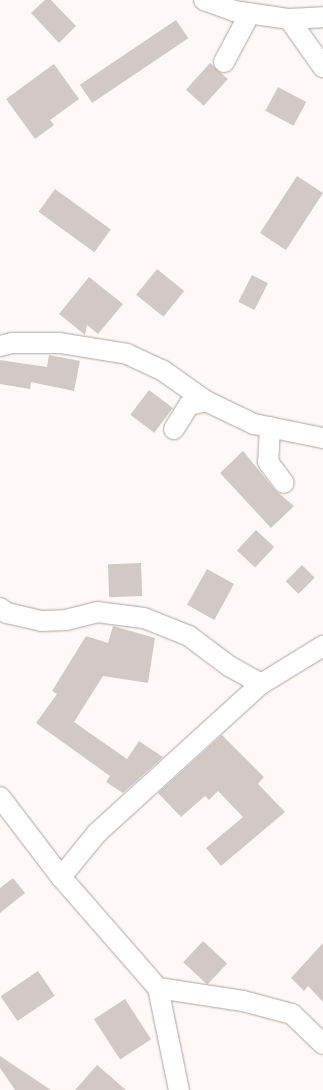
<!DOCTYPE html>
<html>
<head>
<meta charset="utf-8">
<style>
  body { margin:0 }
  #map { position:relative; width:323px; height:1090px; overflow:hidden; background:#fef9f7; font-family:Overpass,sans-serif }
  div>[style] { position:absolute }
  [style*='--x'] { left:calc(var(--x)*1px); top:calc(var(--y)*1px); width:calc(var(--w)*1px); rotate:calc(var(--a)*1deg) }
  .building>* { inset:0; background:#d1c9c6; transform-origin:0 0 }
  .roads { filter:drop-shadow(0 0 1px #aba4a1) drop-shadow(0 0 1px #aba4a1) }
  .street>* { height:20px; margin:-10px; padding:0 10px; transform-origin:10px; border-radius:10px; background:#fff }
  span { translate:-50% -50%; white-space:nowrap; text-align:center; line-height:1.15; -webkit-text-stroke:3.5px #fff; paint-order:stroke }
</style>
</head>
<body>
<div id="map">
  <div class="building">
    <div style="clip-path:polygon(45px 0,51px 0,76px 26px,59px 43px,31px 13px)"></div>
    <div style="left:176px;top:20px;width:22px;height:116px;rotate:56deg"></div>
    <div style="left:210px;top:63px;width:24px;height:36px;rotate:42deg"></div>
    <div style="clip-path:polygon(54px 64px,79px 99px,50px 120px,54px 125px,35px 139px,6px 99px)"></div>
    <div style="left:278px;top:87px;width:32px;height:27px;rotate:28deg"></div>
    <div style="left:297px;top:176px;width:31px;height:68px;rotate:33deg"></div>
    <div style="left:55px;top:189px;width:69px;height:28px;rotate:36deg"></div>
    <div style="left:157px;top:269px;width:35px;height:33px;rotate:39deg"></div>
    <div style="left:252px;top:275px;width:18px;height:30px;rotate:27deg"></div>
    <div style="clip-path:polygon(89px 277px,123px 304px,98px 334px,87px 325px,85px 335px,59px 314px)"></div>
    <div style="clip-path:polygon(49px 355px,80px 361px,74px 391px,31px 382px,30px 389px,0 384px,0 360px,47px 367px)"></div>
    <div style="left:149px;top:390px;width:30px;height:31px;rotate:37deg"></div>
    <div style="clip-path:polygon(243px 451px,275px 490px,294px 506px,271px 528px,220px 473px)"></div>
    <div style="left:256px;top:530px;width:25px;height:28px;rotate:43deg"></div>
    <div style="left:141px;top:563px;width:33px;height:33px;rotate:88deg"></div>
    <div style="left:302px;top:565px;width:18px;height:23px;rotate:45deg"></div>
    <div style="left:207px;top:569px;width:31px;height:41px;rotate:29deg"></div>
    <div style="clip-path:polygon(113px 626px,155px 638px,148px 683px,103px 676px,74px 722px,127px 759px,139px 741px,163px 757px,123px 793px,106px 782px,110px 776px,36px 723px,57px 694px,52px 691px,86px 636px,108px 643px)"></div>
    <div style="clip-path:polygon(222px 735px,264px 777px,258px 784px,285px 812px,221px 866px,206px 848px,243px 817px,218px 791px,209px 800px,205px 796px,181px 817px,158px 793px)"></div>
    <div style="clip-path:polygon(13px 878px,25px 893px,0 913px,0 888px)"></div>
    <div style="left:203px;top:941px;width:33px;height:29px;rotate:43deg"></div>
    <div style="clip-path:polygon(323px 943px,323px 1002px,308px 986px,304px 991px,291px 978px)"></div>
    <div style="left:38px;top:971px;width:30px;height:45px;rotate:56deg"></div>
    <div style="left:125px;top:999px;width:48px;height:37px;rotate:57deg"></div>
    <div style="clip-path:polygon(0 1056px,51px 1090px,15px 1090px,0 1068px)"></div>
    <div style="clip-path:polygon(97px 1065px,126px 1090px,75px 1090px)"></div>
  </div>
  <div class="roads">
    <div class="street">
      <div style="--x:204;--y:0;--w:32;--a:20"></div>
      <div style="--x:234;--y:11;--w:56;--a:8.3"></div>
      <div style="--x:289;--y:19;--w:34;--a:-3"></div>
      <div style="--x:289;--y:19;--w:59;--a:54.7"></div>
      <div style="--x:224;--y:62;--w:55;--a:-62"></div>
      <div style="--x:0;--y:346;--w:12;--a:-14"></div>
      <div style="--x:12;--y:343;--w:48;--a:0"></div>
      <div style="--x:60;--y:343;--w:68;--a:9.3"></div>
      <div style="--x:127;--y:354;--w:38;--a:25"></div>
      <div style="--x:162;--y:370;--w:54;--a:35.2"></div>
      <div style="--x:206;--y:401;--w:53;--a:25.6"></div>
      <div style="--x:254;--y:424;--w:70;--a:11.5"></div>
      <div style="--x:270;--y:427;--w:35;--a:93"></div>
      <div style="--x:268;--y:462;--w:26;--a:53"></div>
      <div style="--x:174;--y:429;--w:28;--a:-58"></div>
      <div style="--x:189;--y:405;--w:17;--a:-13"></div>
      <div style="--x:0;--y:608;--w:9;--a:36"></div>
      <div style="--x:7;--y:613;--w:35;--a:13"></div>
      <div style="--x:41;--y:621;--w:25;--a:-2"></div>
      <div style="--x:66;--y:620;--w:32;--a:-14"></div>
      <div style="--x:97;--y:612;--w:47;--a:7.3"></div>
      <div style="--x:144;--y:618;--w:48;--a:21.8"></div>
      <div style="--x:189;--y:636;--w:50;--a:36.9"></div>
      <div style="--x:229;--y:666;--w:37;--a:29"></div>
      <div style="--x:261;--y:684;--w:73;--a:-31.5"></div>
      <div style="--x:0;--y:797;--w:101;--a:52.7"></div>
      <div style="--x:61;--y:877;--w:147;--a:48.9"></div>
      <div style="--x:158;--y:988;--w:104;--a:78.4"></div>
      <div style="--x:61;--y:877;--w:57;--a:-50.7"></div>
      <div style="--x:97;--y:833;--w:222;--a:-42.3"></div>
      <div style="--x:158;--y:988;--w:86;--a:8.7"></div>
      <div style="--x:243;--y:1001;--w:51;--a:14.9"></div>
      <div style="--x:292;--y:1014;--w:43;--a:44.1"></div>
    </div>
  </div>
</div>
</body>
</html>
